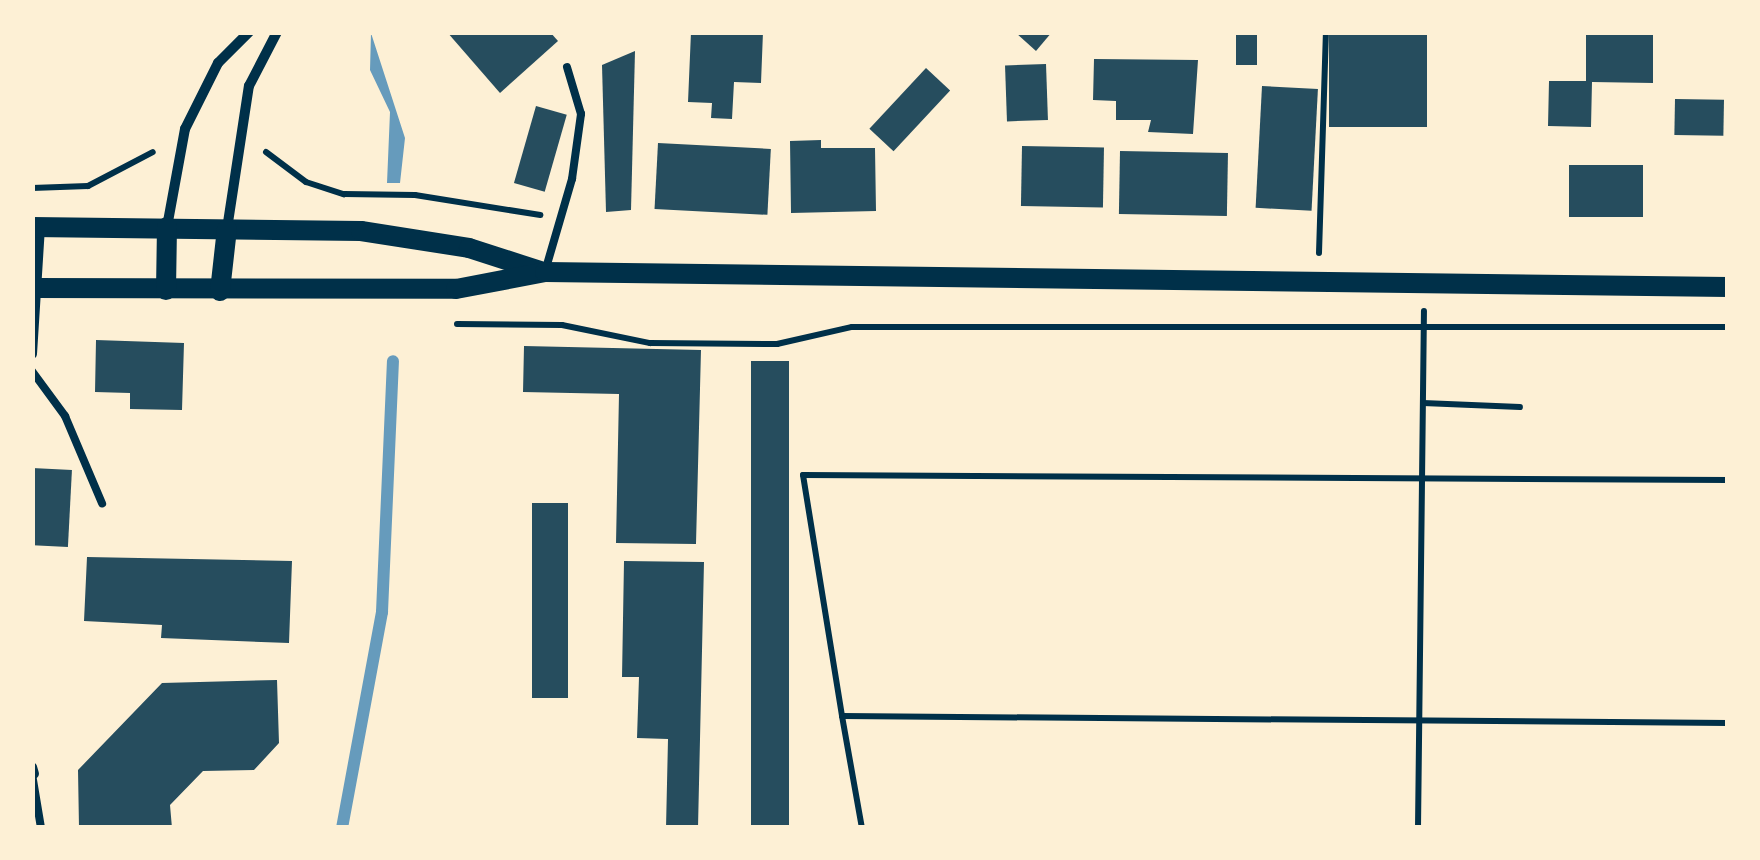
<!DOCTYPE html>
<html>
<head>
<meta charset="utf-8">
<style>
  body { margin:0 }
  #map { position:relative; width:1760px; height:860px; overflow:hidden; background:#fdf0d5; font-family:"Noto Sans",sans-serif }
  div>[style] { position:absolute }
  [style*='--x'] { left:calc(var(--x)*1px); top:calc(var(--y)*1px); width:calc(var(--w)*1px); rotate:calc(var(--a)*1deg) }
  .water>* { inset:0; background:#669bbc }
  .stream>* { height:12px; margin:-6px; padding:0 6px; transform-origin:6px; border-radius:6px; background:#669bbc }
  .building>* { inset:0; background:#264d5e; transform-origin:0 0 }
  .path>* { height:6px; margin:-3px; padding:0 3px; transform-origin:3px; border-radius:3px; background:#003049 }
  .service>* { height:8px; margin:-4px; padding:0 4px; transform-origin:4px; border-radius:4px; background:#003049 }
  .minor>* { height:10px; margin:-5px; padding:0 5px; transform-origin:5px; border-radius:5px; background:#003049 }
  .secondary>* { height:20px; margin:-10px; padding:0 10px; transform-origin:10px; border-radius:10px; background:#003049 }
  span { translate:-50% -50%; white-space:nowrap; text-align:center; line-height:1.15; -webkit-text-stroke:8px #fdf0d5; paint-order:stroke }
  .frame { position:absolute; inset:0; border:35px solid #fdf0d5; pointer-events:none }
</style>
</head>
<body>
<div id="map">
  <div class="water">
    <div style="clip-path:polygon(371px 33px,405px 138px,400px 183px,387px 183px,390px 112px,370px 70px)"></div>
  </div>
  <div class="stream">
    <div style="--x:342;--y:828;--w:220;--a:-79.5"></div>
    <div style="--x:382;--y:612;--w:251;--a:-87.5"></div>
  </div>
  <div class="building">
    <div style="clip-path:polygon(447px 32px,550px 32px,558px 41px,500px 93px)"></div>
    <div style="clip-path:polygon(691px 32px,763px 32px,761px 83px,734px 82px,732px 119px,711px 118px,712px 103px,688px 102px)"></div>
    <div style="clip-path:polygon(1015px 32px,1052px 32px,1036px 51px)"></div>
    <div style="left:1236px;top:32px;width:21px;height:33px"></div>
    <div style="left:1329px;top:32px;width:98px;height:95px"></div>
    <div style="clip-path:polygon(1586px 32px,1653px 32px,1653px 83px,1592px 82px,1591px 127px,1548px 126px,1549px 81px,1586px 81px)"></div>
    <div style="clip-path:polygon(635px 51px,631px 210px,606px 212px,602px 65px)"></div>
    <div style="clip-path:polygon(1094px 59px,1198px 60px,1193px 134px,1148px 132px,1151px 120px,1116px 120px,1116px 101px,1093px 100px)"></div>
    <div style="left:1046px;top:64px;width:56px;height:41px;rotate:88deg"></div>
    <div style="left:926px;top:68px;width:33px;height:83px;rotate:43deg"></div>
    <div style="left:1262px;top:86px;width:56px;height:122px;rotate:3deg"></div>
    <div style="left:1675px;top:99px;width:49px;height:36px;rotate:1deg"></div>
    <div style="left:536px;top:106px;width:32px;height:80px;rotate:16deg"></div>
    <div style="clip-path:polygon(821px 140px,821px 148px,875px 148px,876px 211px,791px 213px,790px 141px)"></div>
    <div style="left:658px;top:143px;width:113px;height:66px;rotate:3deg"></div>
    <div style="left:1022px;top:146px;width:82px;height:60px;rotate:1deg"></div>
    <div style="left:1120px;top:151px;width:108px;height:63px;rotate:1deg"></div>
    <div style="left:1569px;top:165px;width:74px;height:52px"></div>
    <div style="clip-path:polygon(96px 340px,184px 343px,182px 410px,130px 409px,130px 393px,95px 392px)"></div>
    <div style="clip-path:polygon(524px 346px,701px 350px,696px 544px,616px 543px,619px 394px,523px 392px)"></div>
    <div style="left:751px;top:361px;width:38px;height:467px"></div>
    <div style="left:32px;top:468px;width:40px;height:77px;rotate:3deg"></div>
    <div style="left:568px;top:503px;width:195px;height:36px;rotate:90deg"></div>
    <div style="clip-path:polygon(87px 557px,292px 561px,289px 643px,161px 638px,162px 625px,84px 621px)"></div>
    <div style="clip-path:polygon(624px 561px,704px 562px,698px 828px,666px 828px,668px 739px,637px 738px,639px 677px,622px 677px)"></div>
    <div style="clip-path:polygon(277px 680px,279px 743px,254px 770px,203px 771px,170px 805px,172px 828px,79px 828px,78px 770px,162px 683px)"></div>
  </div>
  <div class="path">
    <div style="--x:266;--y:152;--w:50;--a:36.9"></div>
    <div style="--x:306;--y:182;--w:40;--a:18"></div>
    <div style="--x:344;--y:194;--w:71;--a:0.8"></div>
    <div style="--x:415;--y:195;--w:127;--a:9.1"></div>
    <div style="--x:32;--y:188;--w:56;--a:-2"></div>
    <div style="--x:88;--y:186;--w:73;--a:-27.6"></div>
    <div style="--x:1319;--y:253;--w:221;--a:-88.2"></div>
    <div style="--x:457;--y:324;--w:105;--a:0.5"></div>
    <div style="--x:562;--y:325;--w:90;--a:11.6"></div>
    <div style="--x:650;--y:343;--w:127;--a:0.5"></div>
    <div style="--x:777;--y:344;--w:77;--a:-12.8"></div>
    <div style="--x:852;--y:327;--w:876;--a:0"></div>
    <div style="--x:1423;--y:403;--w:97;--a:2.4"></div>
    <div style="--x:1728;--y:480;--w:925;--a:-179.69"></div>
    <div style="--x:803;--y:475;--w:244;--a:80.8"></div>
    <div style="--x:842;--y:716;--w:886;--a:0.45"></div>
    <div style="--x:842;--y:716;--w:114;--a:79.9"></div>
    <div style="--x:1418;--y:828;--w:517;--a:-89.34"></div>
  </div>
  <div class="service">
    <div style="--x:546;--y:268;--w:93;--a:-73.7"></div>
    <div style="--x:572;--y:179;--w:66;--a:-82.1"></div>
    <div style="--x:581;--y:114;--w:49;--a:-106.6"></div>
    <div style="--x:32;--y:371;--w:56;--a:53.7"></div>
    <div style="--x:65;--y:416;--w:95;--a:67"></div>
    <div style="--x:32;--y:774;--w:55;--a:80.5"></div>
  </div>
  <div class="minor">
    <div style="--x:167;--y:227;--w:100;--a:-79.6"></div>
    <div style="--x:185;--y:129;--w:74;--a:-63.4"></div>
    <div style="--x:218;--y:63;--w:44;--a:-45"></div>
    <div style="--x:227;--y:229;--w:145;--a:-81.3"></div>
    <div style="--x:249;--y:86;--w:61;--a:-62.6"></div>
    <div style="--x:32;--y:354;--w:127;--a:-86.4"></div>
    <div style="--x:32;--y:767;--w:7;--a:74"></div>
  </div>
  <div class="secondary">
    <div style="--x:32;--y:227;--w:329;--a:0.7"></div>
    <div style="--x:361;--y:231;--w:109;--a:8.9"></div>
    <div style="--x:469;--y:248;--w:75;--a:17.9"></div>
    <div style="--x:32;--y:288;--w:424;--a:0.1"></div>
    <div style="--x:456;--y:289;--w:91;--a:-10.8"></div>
    <div style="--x:545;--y:272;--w:1183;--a:0.73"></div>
    <div style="--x:166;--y:290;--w:63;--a:-89.1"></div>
    <div style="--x:220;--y:291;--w:62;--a:-83.6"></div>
  </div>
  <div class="frame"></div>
</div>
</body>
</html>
